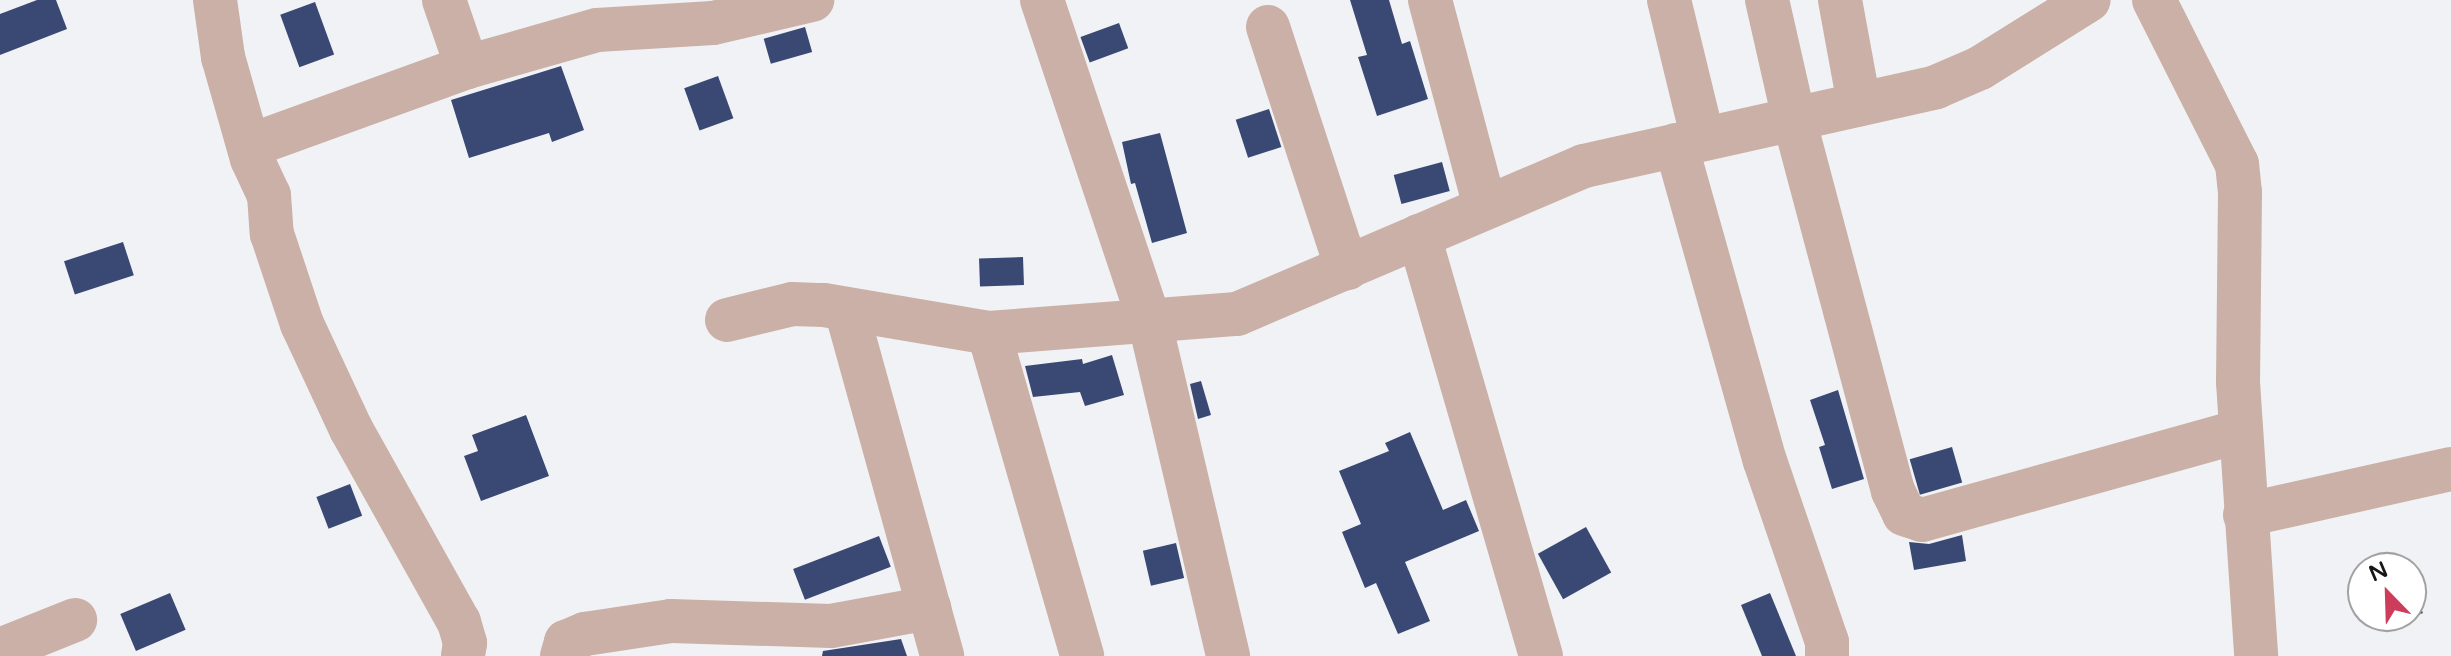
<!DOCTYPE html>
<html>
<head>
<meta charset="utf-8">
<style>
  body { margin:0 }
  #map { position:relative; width:2451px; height:656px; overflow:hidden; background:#f1f2f5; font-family:"Varela Round",sans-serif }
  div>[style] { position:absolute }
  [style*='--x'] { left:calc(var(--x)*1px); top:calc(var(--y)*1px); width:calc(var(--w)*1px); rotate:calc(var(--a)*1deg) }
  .building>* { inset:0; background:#3a4973; transform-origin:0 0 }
  .minor>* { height:44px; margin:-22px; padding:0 22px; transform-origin:22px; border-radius:22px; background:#cab0a6 }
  span { translate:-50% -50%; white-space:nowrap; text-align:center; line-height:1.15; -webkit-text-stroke:8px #fff; paint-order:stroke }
  .north { position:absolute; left:2347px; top:552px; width:80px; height:80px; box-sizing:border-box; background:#fff; border:2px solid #a2a2a3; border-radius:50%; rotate:337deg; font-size:22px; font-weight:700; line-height:32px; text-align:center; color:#171718 }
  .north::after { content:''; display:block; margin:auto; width:28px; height:36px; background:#cd3d5b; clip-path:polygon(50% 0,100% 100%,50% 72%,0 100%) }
</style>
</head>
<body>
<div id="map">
  <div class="building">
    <div style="clip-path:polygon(37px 0,56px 0,67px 29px,0 55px,0 14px)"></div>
    <div style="clip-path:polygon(1350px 0,1389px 0,1402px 44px,1410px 41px,1428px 99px,1377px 116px,1358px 57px,1367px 55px)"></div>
    <div style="left:315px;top:2px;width:56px;height:37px;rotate:70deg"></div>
    <div style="left:1119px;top:23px;width:27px;height:41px;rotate:70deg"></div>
    <div style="left:805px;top:27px;width:26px;height:43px;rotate:74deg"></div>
    <div style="clip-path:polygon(561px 66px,584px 130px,552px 142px,549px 133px,469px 158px,451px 100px)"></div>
    <div style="left:718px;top:76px;width:45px;height:36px;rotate:70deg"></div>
    <div style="left:1269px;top:109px;width:40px;height:35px;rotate:72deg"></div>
    <div style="clip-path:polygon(1160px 133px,1187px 233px,1152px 243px,1135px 183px,1131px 184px,1122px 142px)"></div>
    <div style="left:1442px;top:162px;width:30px;height:50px;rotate:75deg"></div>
    <div style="left:123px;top:242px;width:35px;height:62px;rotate:72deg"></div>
    <div style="left:1023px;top:257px;width:28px;height:44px;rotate:88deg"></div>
    <div style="clip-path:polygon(1112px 355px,1124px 395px,1085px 406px,1080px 392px,1033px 397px,1025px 366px,1082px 359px,1083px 364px)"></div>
    <div style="clip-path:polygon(1201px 381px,1211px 415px,1198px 419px,1190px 384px)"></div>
    <div style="clip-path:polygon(1838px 390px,1864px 479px,1832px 489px,1819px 447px,1825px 445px,1810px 400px)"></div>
    <div style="clip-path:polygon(526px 415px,549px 476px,481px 501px,464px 456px,478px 451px,472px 435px)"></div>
    <div style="clip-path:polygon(1410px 432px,1443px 510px,1466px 500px,1479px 531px,1405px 562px,1430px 621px,1398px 634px,1376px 583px,1365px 588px,1342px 532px,1361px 524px,1339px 471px,1389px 451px,1385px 443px)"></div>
    <div style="left:1952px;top:447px;width:37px;height:44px;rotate:74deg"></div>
    <div style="left:350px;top:484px;width:34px;height:36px;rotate:69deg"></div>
    <div style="left:1586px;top:527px;width:52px;height:55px;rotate:61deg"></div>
    <div style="clip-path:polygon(1962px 535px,1966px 561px,1914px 570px,1909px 542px,1929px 544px)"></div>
    <div style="left:879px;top:536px;width:33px;height:92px;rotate:69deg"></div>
    <div style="left:1176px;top:543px;width:36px;height:34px;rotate:77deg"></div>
    <div style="clip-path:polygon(2411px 586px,2423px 613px,2385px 628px,2379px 616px,2411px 616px)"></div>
    <div style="left:170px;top:593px;width:40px;height:54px;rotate:67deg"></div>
    <div style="clip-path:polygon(1770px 593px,1796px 656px,1762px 656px,1741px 605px)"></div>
    <div style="clip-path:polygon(901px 639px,907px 656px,822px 656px,823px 651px)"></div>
  </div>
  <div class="minor">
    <div style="--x:215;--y:0;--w:58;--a:82"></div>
    <div style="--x:223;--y:57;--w:106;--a:74.1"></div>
    <div style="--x:252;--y:159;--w:40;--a:65"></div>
    <div style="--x:269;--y:195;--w:39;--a:86"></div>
    <div style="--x:272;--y:234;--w:95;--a:71.6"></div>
    <div style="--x:302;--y:324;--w:116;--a:65"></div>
    <div style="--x:351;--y:429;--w:221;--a:60.8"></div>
    <div style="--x:459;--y:622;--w:22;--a:74"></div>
    <div style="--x:465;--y:643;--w:13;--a:99"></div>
    <div style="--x:444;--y:0;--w:71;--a:71.1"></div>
    <div style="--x:1042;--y:0;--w:341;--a:71.5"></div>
    <div style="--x:1150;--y:323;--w:342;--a:76.8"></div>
    <div style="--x:1430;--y:0;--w:213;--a:75.1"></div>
    <div style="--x:1669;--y:0;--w:143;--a:76.3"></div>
    <div style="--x:1767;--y:0;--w:122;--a:77.2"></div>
    <div style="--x:1794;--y:119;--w:385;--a:75.1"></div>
    <div style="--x:1893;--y:491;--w:25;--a:64"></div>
    <div style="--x:1904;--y:514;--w:19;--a:18"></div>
    <div style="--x:1922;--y:520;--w:331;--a:-15.6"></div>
    <div style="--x:1840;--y:0;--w:106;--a:79.6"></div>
    <div style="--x:2154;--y:0;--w:184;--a:63.2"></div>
    <div style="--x:2237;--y:164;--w:29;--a:84"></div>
    <div style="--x:2240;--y:193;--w:189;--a:90.6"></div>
    <div style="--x:2238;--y:382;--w:275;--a:86.2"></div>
    <div style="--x:1268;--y:27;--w:254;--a:71.9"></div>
    <div style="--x:1676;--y:145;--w:328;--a:74.3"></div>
    <div style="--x:1765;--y:461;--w:191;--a:71.1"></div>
    <div style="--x:1827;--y:642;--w:14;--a:90"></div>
    <div style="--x:249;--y:146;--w:232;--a:-19.9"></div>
    <div style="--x:467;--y:67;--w:135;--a:-15.9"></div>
    <div style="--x:597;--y:30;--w:116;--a:-3.5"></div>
    <div style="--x:713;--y:23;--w:102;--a:-13.1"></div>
    <div style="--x:1419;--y:236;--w:437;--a:73.8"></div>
    <div style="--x:846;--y:309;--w:360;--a:74.5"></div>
    <div style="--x:727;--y:320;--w:67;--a:-13.8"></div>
    <div style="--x:792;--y:304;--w:32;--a:2"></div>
    <div style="--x:824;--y:305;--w:167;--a:9.6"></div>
    <div style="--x:989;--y:333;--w:249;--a:-4.4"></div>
    <div style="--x:1237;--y:314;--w:377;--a:-23.1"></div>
    <div style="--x:1584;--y:166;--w:361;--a:-12.6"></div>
    <div style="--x:1936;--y:87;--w:48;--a:-23.4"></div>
    <div style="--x:1980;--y:68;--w:128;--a:-32"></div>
    <div style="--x:989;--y:333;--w:336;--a:73.9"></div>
    <div style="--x:2245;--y:515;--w:211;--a:-12.6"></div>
    <div style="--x:0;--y:650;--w:81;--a:-21.8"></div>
    <div style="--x:562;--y:656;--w:15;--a:-74"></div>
    <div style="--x:566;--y:642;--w:21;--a:-23"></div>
    <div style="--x:585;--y:634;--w:87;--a:-8.6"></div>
    <div style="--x:671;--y:621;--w:160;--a:1.8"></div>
    <div style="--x:831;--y:626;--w:100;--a:-10.4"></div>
  </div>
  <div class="north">N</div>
</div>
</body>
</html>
